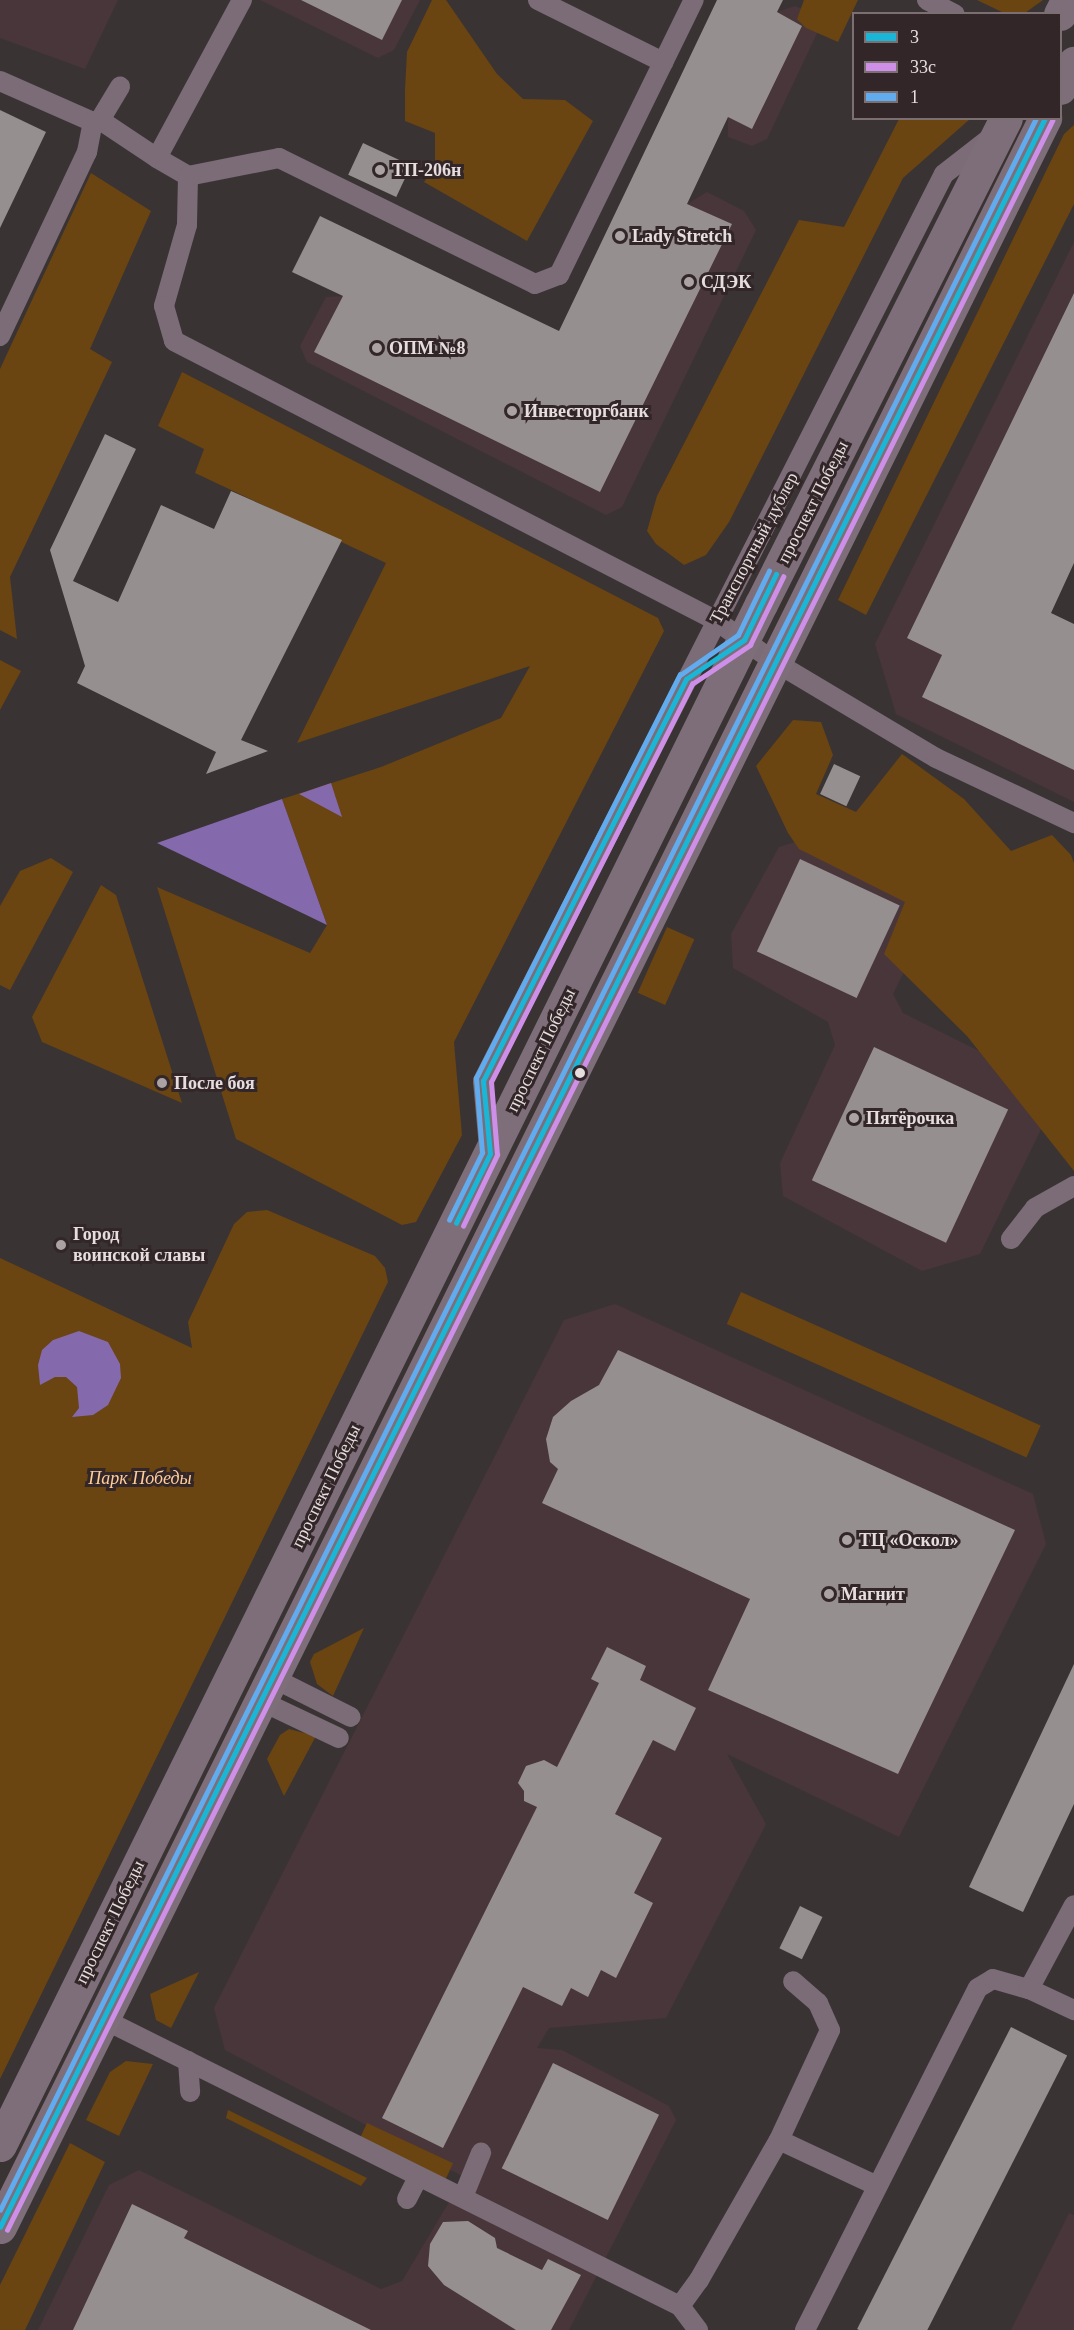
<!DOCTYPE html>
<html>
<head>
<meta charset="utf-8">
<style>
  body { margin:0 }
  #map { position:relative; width:1074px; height:2330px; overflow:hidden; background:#3a3334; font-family:Georgia,serif }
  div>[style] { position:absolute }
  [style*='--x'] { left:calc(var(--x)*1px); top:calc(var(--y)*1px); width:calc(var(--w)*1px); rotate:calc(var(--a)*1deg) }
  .built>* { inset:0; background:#49363a }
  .green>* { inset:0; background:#6a4411; transform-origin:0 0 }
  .water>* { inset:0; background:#8469ad }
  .building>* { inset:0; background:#968f8f; transform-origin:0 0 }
  .service>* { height:20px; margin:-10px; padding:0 10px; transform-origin:10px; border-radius:10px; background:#7b6c77 }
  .secondary>* { height:33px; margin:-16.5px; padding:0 16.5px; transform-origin:16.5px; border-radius:16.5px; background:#7e6e7a }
  .bus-1>* { height:4.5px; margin:-2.25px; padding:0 2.25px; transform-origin:2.25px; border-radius:2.25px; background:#1ab6d8 }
  .bus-2>* { height:4.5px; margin:-2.25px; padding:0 2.25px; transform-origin:2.25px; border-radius:2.25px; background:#ce8fe9 }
  .bus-3>* { height:4.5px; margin:-2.25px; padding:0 2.25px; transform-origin:2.25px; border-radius:2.25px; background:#60acee }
  .dots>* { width:16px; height:16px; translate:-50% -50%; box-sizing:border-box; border:3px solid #332628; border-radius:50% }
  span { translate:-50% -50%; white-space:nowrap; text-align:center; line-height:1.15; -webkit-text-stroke:6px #332628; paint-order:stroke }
  .poi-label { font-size:18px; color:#e6dddf; font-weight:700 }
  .left { translate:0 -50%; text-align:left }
  .street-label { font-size:18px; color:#e6dddf }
  .park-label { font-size:18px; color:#fecd99; font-style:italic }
  .legend { position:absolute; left:852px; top:12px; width:210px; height:108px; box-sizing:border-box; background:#332628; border:2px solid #7b6f71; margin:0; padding:8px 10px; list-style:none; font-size:18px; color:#e6dddf }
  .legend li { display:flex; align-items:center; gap:12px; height:30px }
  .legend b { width:30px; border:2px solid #7b6f71 }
</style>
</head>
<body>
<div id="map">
  <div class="built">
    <div style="clip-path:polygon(0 0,118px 0,85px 69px,0 38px)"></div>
    <div style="clip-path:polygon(260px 0,420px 0,394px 50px,378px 58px)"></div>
    <div style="clip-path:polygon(795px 6px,815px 14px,821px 25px,767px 139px,752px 146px,728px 137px,728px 117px,777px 12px)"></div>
    <div style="clip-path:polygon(707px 192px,744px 211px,756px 230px,622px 507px,606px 515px,307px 362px,300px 346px,326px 297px,343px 296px,587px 414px,687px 204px)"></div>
    <div style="clip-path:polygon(1074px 242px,1074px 406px,959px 648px,1074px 703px,1074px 802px,896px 714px,875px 644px)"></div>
    <div style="clip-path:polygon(821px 834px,930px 919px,893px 994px,903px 1013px,1029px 1076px,1048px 1115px,980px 1254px,922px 1271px,783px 1196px,780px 1163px,835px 1045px,828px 1022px,733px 968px,731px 934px,779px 847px)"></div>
    <div style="clip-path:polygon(615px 1304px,1033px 1494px,1046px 1544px,899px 1837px,727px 1754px,766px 1824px,666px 2018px,549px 2028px,537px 2048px,562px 2050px,669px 2106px,676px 2120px,569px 2330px,38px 2330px,109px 2185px,139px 2170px,381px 2289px,402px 2281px,464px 2177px,225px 2050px,214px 2008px,564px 1320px)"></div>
    <div style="clip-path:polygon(1069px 2213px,1074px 2215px,1074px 2330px,1011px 2330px)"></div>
  </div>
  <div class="green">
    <div style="clip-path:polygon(432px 0,446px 0,497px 74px,523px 99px,565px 100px,593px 121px,527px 241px,424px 182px,435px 167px,435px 133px,405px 121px,405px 89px,407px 52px)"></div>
    <div style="clip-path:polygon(804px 0,858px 0,838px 42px,806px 28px,797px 19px)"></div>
    <div style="clip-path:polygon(977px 0,1043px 0,1025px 13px,1006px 14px)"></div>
    <div style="clip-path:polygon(899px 119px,970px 119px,903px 178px,729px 522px,706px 555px,684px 565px,656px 544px,647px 531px,657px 496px,799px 220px,844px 227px)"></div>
    <div style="clip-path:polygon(1074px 125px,1074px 204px,866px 615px,838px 600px,1064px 134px)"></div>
    <div style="clip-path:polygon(91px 173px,151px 211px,90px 349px,112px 362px,10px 577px,17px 639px,0 630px,0 369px)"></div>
    <div style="clip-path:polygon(182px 372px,658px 618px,664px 631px,454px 1042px,462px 1135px,416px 1222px,402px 1225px,236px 1139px,157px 887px,310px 953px,327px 925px,282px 799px,381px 767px,501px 718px,530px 666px,297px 743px,386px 563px,195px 473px,204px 449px,158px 426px)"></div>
    <div style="clip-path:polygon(0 660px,21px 671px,0 710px)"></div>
    <div style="clip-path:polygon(793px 720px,821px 722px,833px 755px,816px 794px,856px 812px,902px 754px,964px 799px,1011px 851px,1052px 835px,1071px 855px,1074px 863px,1074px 1171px,967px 1036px,884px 954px,905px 902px,799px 849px,788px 833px,756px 766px)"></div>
    <div style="clip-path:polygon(51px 858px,73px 872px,10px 990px,0 985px,0 906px,20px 871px)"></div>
    <div style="clip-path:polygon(101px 885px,116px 895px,182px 1103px,42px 1042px,32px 1017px)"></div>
    <div style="left:667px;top:927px;width:30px;height:72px;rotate:24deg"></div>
    <div style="clip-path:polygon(267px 1210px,375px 1256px,385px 1268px,388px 1282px,0 2079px,0 1258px,192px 1348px,188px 1322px,234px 1224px,247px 1212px)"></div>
    <div style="left:741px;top:1292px;width:328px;height:35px;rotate:24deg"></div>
    <div style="clip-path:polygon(364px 1628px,333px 1696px,317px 1684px,310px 1662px,314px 1654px)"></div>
    <div style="clip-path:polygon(289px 1729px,316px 1736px,284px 1796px,267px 1759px,280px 1735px)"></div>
    <div style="clip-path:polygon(199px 1972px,171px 2028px,156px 2020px,150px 1994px)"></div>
    <div style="clip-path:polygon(126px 2061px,153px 2064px,119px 2136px,86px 2120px,110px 2072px)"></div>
    <div style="clip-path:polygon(228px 2110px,367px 2178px,361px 2186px,226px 2118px)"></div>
    <div style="left:367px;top:2123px;width:95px;height:18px;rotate:25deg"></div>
    <div style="clip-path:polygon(70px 2143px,105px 2162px,25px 2330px,0 2330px,0 2285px)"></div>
  </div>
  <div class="water">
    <div style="clip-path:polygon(331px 783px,342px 817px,299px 794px)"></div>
    <div style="clip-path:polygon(282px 799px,327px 925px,157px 843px)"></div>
    <div style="clip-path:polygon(79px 1331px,108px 1342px,120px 1364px,121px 1378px,108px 1405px,93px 1415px,72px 1417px,79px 1408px,77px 1387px,66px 1377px,55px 1377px,40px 1385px,38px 1365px,42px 1350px,53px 1340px)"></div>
  </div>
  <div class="building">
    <div style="clip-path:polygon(301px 0,402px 0,382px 40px)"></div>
    <div style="clip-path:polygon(717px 0,783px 0,777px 12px,802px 26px,752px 129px,728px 117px,687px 204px,732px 224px,600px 492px,314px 352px,343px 296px,292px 272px,320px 216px,559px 331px)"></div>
    <div style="clip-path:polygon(0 110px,46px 132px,0 228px)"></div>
    <div style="left:363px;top:143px;width:53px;height:35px;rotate:25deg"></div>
    <div style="clip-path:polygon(1074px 293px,1074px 563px,1051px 613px,1074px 624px,1074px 770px,922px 697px,942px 655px,907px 638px)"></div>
    <div style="clip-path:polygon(105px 434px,136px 449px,73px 581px,118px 602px,161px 505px,214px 529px,231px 491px,342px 540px,241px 740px,268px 751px,206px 774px,216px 752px,77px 683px,85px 666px,50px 550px)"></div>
    <div style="left:834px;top:764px;width:29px;height:33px;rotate:25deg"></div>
    <div style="left:800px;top:859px;width:110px;height:102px;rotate:25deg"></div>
    <div style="left:874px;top:1047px;width:148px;height:147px;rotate:25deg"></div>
    <div style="clip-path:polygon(618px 1350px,1015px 1530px,898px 1774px,708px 1690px,750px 1599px,542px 1503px,558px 1469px,550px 1462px,546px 1439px,553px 1417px,571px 1401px,599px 1385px)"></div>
    <div style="clip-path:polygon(607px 1647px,646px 1666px,640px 1680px,696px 1708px,675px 1751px,653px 1740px,615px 1814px,662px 1838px,634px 1893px,653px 1903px,616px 1978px,601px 1970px,588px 1997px,571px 1988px,562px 2006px,523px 1987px,443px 2148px,382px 2118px,537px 1807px,524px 1801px,524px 1791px,518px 1783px,526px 1766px,544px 1760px,557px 1767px,599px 1683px,591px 1679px)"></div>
    <div style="clip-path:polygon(1074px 1664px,1074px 1804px,1023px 1912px,969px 1887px)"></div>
    <div style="left:800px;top:1906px;width:25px;height:47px;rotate:26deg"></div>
    <div style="left:1011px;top:2027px;width:63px;height:339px;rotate:27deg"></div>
    <div style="left:553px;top:2063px;width:118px;height:117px;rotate:26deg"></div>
    <div style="clip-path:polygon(132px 2204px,188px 2231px,184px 2238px,371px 2330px,73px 2330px)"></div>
    <div style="clip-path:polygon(468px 2221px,495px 2238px,497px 2248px,542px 2270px,548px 2259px,581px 2275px,551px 2330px,516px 2330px,444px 2285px,428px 2266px,430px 2244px,443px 2222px)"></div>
  </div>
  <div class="service">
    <div style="--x:242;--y:0;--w:179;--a:118.3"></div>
    <div style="--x:157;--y:158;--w:36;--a:30"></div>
    <div style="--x:188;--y:176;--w:49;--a:91.2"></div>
    <div style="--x:187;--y:225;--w:84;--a:105.9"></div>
    <div style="--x:164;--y:306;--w:36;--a:74"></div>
    <div style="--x:174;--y:341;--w:609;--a:27.28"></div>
    <div style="--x:715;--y:620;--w:73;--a:35"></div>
    <div style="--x:775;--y:662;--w:187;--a:30.8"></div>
    <div style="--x:936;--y:758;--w:153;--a:25.2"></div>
    <div style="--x:538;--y:0;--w:140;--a:26.4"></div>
    <div style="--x:927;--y:0;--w:31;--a:27"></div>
    <div style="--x:0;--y:81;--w:102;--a:23.8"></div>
    <div style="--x:93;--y:122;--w:7;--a:-16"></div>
    <div style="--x:100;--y:120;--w:69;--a:33.7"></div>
    <div style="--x:100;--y:120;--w:39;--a:-59"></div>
    <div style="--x:188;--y:176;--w:93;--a:-11.2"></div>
    <div style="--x:279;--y:158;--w:285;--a:26.2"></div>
    <div style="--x:535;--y:284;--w:26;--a:-21"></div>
    <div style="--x:559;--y:275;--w:306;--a:-63.9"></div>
    <div style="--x:0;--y:336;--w:204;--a:-64.7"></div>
    <div style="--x:87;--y:152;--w:31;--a:-79"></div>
    <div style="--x:489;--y:1147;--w:66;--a:-95.2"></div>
    <div style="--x:483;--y:1081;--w:1017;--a:-63.06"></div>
    <div style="--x:944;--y:174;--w:57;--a:-37.9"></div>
    <div style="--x:1011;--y:1239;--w:39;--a:-52"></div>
    <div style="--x:1035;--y:1208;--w:45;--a:-29.4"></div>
    <div style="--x:271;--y:1677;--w:89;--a:26.6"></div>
    <div style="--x:261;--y:1701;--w:86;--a:25.4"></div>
    <div style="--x:1029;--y:1989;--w:95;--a:-61.8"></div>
    <div style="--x:103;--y:2019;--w:644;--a:26.45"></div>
    <div style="--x:680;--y:2306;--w:30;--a:53"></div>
    <div style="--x:188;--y:2061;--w:31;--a:86"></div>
    <div style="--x:779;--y:2140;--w:108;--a:25.1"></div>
    <div style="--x:463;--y:2197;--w:48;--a:-67.8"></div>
    <div style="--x:407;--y:2199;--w:25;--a:-63"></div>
    <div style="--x:680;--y:2306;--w:32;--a:-54"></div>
    <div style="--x:699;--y:2280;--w:161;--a:-60.3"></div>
    <div style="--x:779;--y:2140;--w:121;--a:-65.1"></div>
    <div style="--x:830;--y:2030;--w:30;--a:-114"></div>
    <div style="--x:818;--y:2003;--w:33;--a:-139"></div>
    <div style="--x:805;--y:2330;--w:383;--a:-63.2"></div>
    <div style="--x:978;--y:1988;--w:17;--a:-31"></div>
    <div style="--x:993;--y:1979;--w:37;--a:16"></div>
    <div style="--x:1029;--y:1989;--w:50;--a:25"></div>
  </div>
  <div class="secondary">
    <div style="--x:1060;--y:14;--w:16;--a:-63"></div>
    <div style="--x:1060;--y:88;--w:29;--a:-61"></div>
    <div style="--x:0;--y:2145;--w:1719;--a:-63.72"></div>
    <div style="--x:761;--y:604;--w:544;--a:-63.25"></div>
    <div style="--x:0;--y:2227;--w:2354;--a:-63.64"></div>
  </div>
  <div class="bus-1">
    <div style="--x:456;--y:1223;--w:77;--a:-63.8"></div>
    <div style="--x:490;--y:1154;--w:73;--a:-95.5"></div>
    <div style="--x:483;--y:1081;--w:450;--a:-63.2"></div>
    <div style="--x:686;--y:679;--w:70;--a:-33.9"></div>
    <div style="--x:744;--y:640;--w:73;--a:-64.1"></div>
    <div style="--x:0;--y:2227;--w:2354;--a:-63.64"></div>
  </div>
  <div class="bus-2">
    <div style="--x:463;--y:1226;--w:79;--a:-64.4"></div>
    <div style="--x:497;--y:1155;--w:73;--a:-94.7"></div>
    <div style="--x:491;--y:1082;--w:446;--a:-63.2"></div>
    <div style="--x:692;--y:684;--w:70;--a:-33.9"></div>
    <div style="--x:750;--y:645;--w:76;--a:-64.1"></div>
    <div style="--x:7;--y:2230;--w:2354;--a:-63.64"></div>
  </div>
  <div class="bus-3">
    <div style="--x:449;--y:1220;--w:75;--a:-63.8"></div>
    <div style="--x:482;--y:1153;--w:75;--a:-94.6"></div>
    <div style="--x:476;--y:1078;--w:452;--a:-63.2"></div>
    <div style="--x:680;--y:675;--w:70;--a:-34.6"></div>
    <div style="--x:738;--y:635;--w:71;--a:-64.2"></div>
    <div style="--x:0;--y:2210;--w:2334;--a:-63.65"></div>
  </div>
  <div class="dots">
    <div style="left:380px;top:170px;background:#aaa2a3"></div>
    <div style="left:620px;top:236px;background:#aaa2a3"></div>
    <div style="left:689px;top:282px;background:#aaa2a3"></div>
    <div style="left:377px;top:348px;background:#aaa2a3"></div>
    <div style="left:512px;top:411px;background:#aaa2a3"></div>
    <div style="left:580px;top:1073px;background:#e6dddf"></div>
    <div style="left:162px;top:1083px;background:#aaa2a3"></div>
    <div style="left:854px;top:1118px;background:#aaa2a3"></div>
    <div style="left:61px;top:1245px;background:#aaa2a3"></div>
    <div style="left:847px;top:1540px;background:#aaa2a3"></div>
    <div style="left:829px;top:1594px;background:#aaa2a3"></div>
  </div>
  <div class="poi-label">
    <span class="left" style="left:392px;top:170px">ТП-206н</span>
    <span class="left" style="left:632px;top:236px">Lady Stretch</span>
    <span class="left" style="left:701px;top:282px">СДЭК</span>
    <span class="left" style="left:389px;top:348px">ОПМ №8</span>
    <span class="left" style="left:524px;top:411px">Инвесторгбанк</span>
    <span class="left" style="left:174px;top:1083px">После боя</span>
    <span class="left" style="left:866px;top:1118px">Пятёрочка</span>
    <span class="left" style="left:73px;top:1245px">Город<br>воинской славы</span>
    <span class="left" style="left:859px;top:1540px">ТЦ «Оскол»</span>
    <span class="left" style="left:841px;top:1594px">Магнит</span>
  </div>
  <div class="street-label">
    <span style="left:813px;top:502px;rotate:-63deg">проспект Победы</span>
    <span style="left:754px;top:548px;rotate:-62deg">Транспортный дублер</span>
    <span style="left:541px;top:1050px;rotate:-64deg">проспект Победы</span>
    <span style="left:326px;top:1486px;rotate:-64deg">проспект Победы</span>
    <span style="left:110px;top:1922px;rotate:-64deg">проспект Победы</span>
  </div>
  <div class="park-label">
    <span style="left:140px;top:1478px">Парк Победы</span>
  </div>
  <ul class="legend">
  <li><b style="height:8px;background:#1ab6d8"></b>3</li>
  <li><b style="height:8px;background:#ce8fe9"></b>33с</li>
  <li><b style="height:8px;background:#60acee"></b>1</li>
  </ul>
</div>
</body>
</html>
